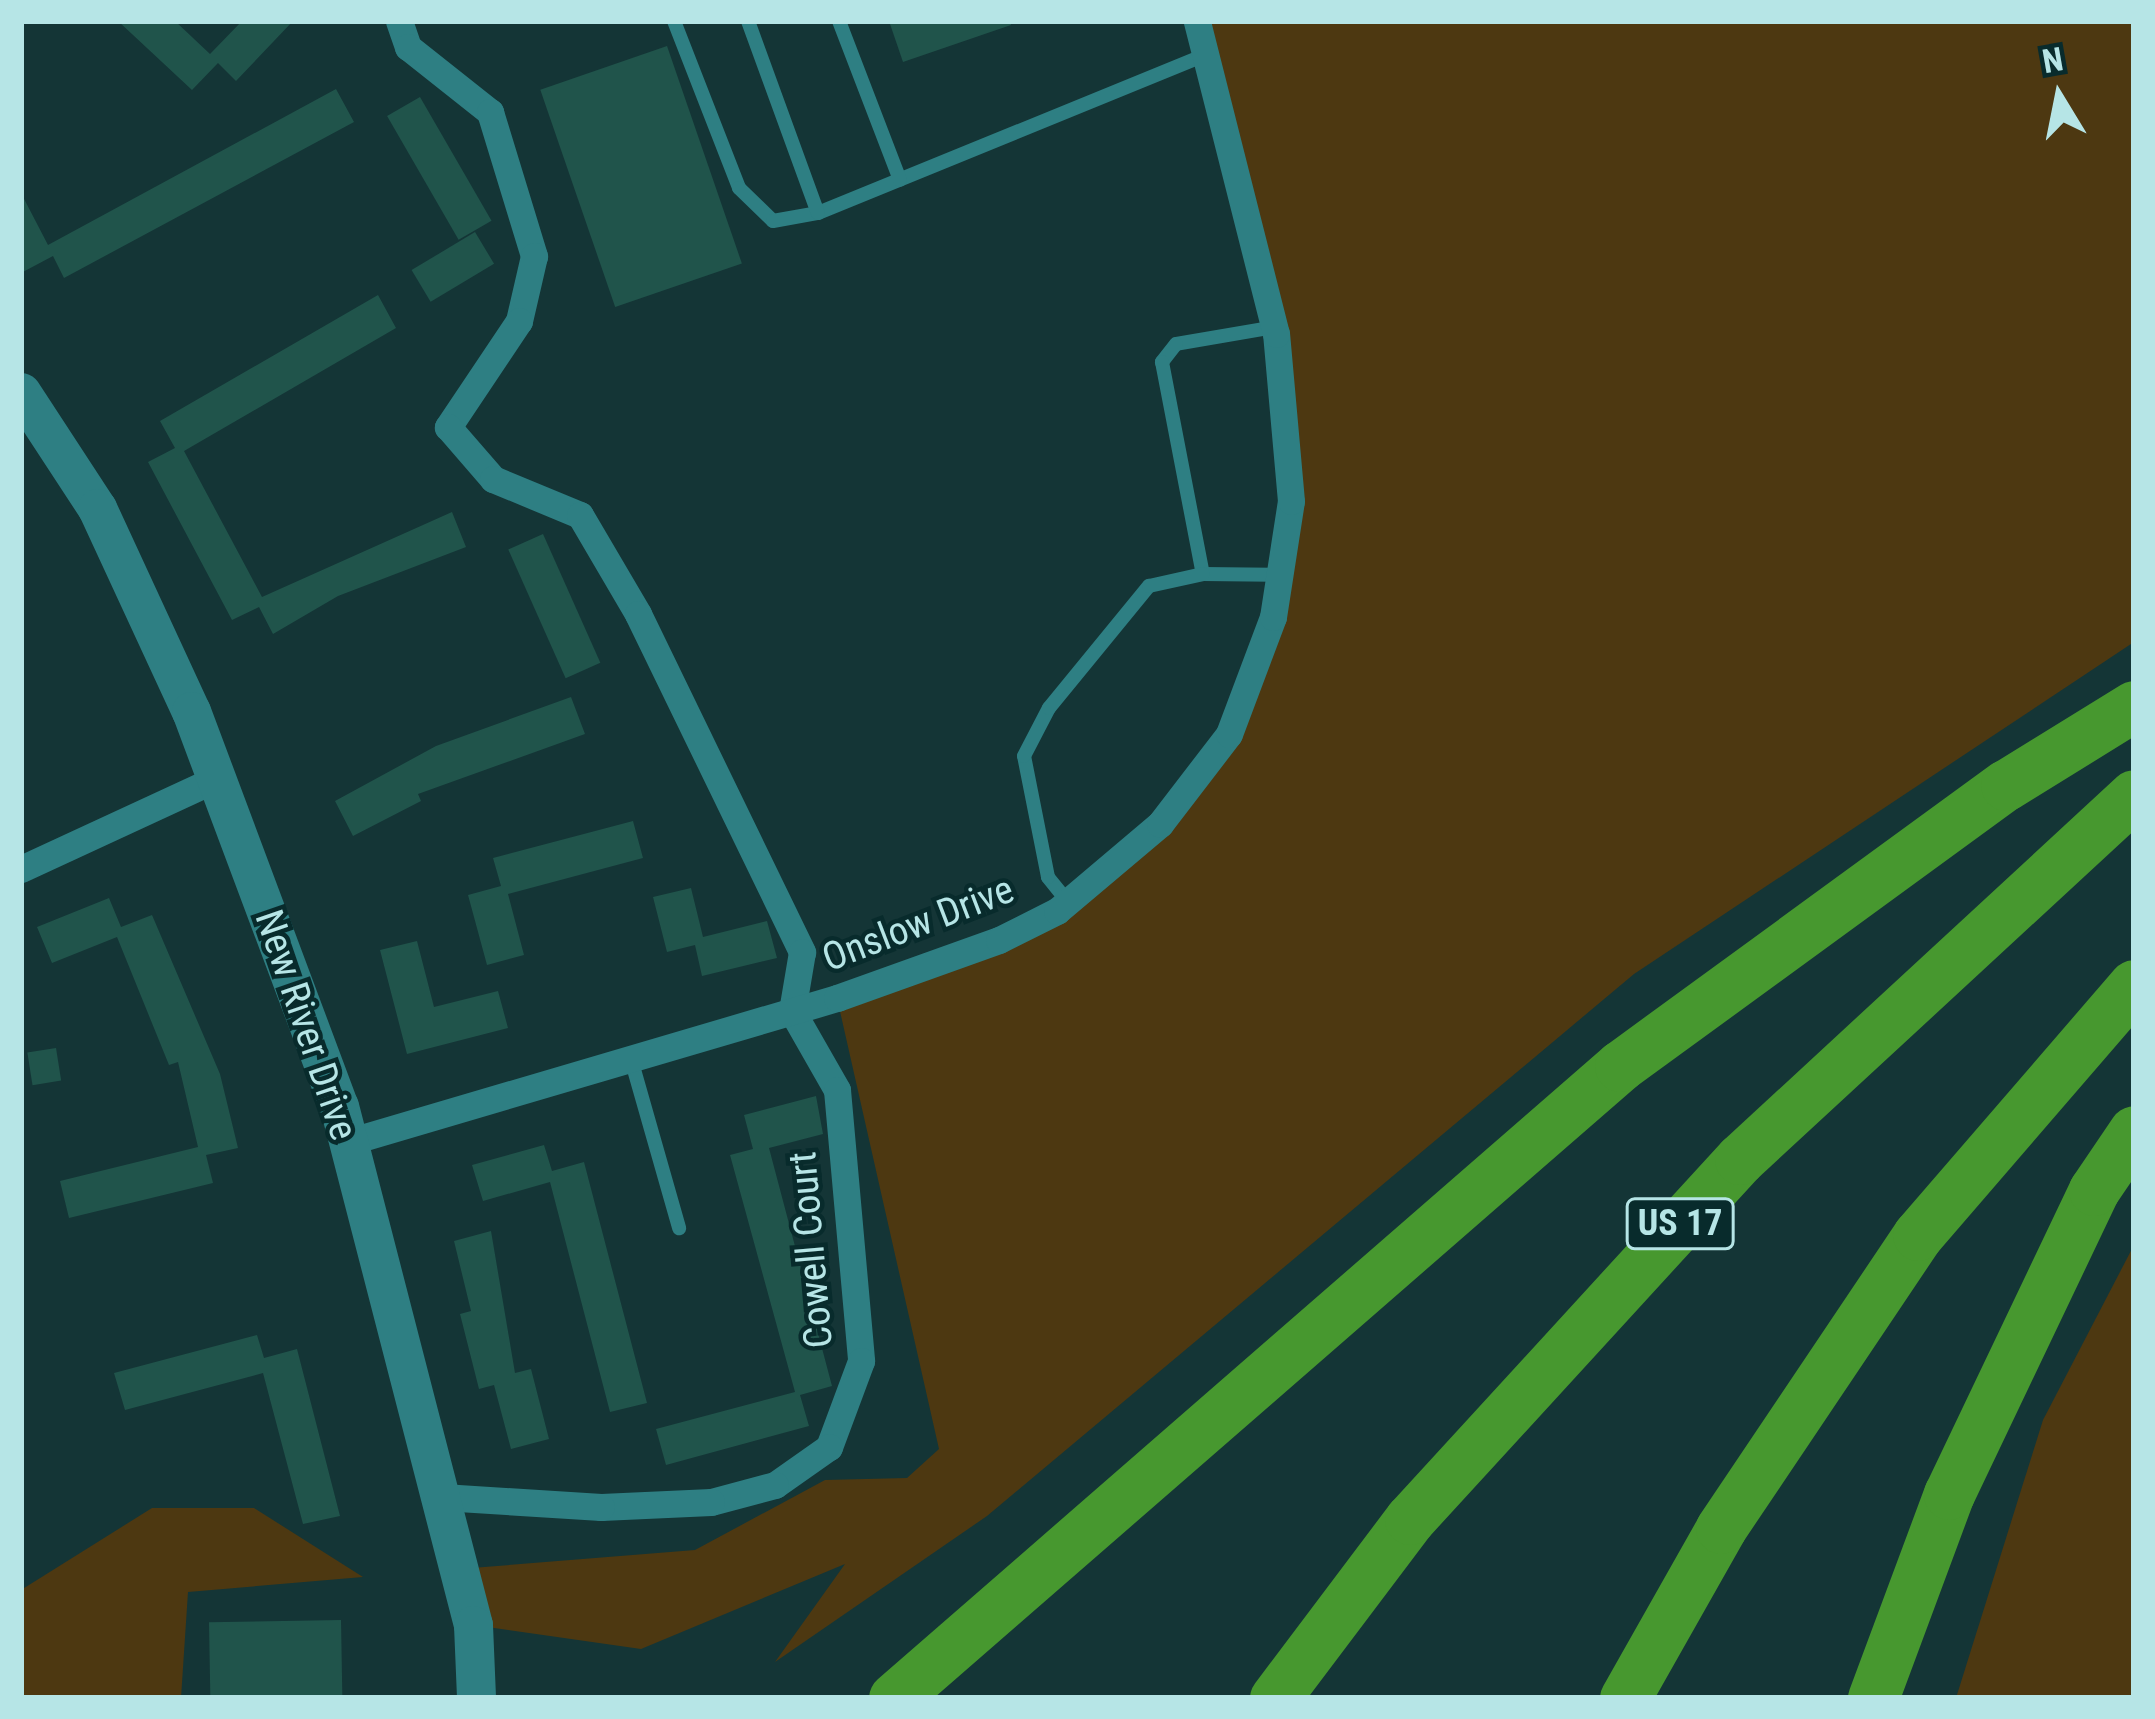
<!DOCTYPE html>
<html>
<head>
<meta charset="utf-8">
<style>
  body { margin:0 }
  #map { position:relative; width:2155px; height:1719px; overflow:hidden; background:#143536; font-family:"Roboto Condensed",sans-serif }
  div>[style] { position:absolute }
  [style*='--x'] { left:calc(var(--x)*1px); top:calc(var(--y)*1px); width:calc(var(--w)*1px); rotate:calc(var(--a)*1deg) }
  .green>* { inset:0; background:#4d3811 }
  .building>* { inset:0; background:#20544b; transform-origin:0 0 }
  .lane>* { height:14px; margin:-7px; padding:0 7px; transform-origin:7px; border-radius:7px; background:#2e7f83 }
  .street>* { height:27px; margin:-13.5px; padding:0 13.5px; transform-origin:13.5px; border-radius:13.5px; background:#2e7f83 }
  .secondary>* { height:39px; margin:-19.5px; padding:0 19.5px; transform-origin:19.5px; border-radius:19.5px; background:#2e7f83 }
  .highway>* { height:51px; margin:-25.5px; padding:0 25.5px; transform-origin:25.5px; border-radius:25.5px; background:#47982f }
  span { translate:-50% -50%; white-space:nowrap; text-align:center; line-height:1.15; -webkit-text-stroke:9px #082b2c; paint-order:stroke }
  .shield-label span { padding:3px 9px; background:#082b2c; border:3px solid; border-radius:9px; -webkit-text-stroke-width:0 }
  .shield-label { font-size:36px; color:#b6e5e6; font-weight:700 }
  .street-label { font-size:39px; color:#b6e5e6 }
  .frame { position:absolute; inset:0; border:24px solid #b6e5e6; pointer-events:none }
  .north { position:absolute; left:1999px; top:36px; width:120px; height:120px; -webkit-text-stroke:9px #082b2c; paint-order:stroke; rotate:350deg; font-size:33px; font-weight:700; line-height:48px; text-align:center; color:#b6e5e6 }
  .north::after { content:''; display:block; margin:auto; width:42px; height:54px; background:#b6e5e6; clip-path:polygon(50% 0,100% 100%,50% 72%,0 100%) }
</style>
</head>
<body>
<div id="map">
  <div class="green">
    <div style="clip-path:polygon(1197px 21px,2134px 21px,2134px 642px,1634px 974px,987px 1516px,775px 1662px,845px 1564px,641px 1649px,473px 1625px,459px 1569px,695px 1550px,825px 1480px,907px 1478px,939px 1449px,837px 998px,1057px 912px,1229px 734px,1291px 501px,1276px 334px)"></div>
    <div style="clip-path:polygon(2134px 1245px,2134px 1698px,1956px 1698px,2043px 1420px)"></div>
    <div style="clip-path:polygon(152px 1508px,254px 1508px,363px 1577px,188px 1592px,181px 1698px,21px 1698px,21px 1590px)"></div>
  </div>
  <div class="building">
    <div style="clip-path:polygon(118px 21px,175px 21px,210px 54px,242px 21px,293px 21px,236px 81px,218px 63px,192px 90px)"></div>
    <div style="clip-path:polygon(889px 21px,1010px 21px,1011px 25px,903px 62px)"></div>
    <div style="left:667px;top:46px;width:230px;height:134px;rotate:71deg"></div>
    <div style="clip-path:polygon(336px 89px,354px 122px,64px 278px,53px 256px,21px 273px,21px 193px,48px 245px)"></div>
    <div style="left:420px;top:97px;width:143px;height:38px;rotate:60deg"></div>
    <div style="left:475px;top:232px;width:37px;height:74px;rotate:59deg"></div>
    <div style="clip-path:polygon(378px 295px,396px 328px,184px 451px,262px 597px,452px 512px,466px 547px,338px 596px,273px 634px,259px 607px,232px 620px,148px 462px,175px 448px,160px 421px)"></div>
    <div style="left:543px;top:534px;width:141px;height:38px;rotate:66deg"></div>
    <div style="clip-path:polygon(571px 697px,585px 734px,418px 794px,421px 801px,353px 836px,335px 801px,436px 746px)"></div>
    <div style="clip-path:polygon(633px 821px,643px 858px,508px 894px,524px 955px,487px 965px,468px 895px,501px 886px,493px 858px)"></div>
    <div style="clip-path:polygon(691px 888px,703px 937px,767px 921px,777px 958px,702px 976px,695px 945px,667px 952px,653px 897px)"></div>
    <div style="clip-path:polygon(109px 898px,121px 927px,152px 915px,220px 1074px,238px 1148px,206px 1155px,213px 1183px,69px 1218px,60px 1181px,198px 1147px,178px 1062px,169px 1065px,117px 937px,52px 963px,37px 927px)"></div>
    <div style="clip-path:polygon(417px 941px,434px 1007px,498px 991px,508px 1028px,407px 1054px,380px 950px)"></div>
    <div style="left:56px;top:1048px;width:33px;height:29px;rotate:81deg"></div>
    <div style="clip-path:polygon(816px 1096px,823px 1134px,769px 1148px,832px 1386px,800px 1395px,809px 1426px,666px 1465px,656px 1429px,795px 1392px,730px 1155px,753px 1149px,744px 1115px)"></div>
    <div style="clip-path:polygon(544px 1145px,552px 1171px,584px 1162px,647px 1403px,610px 1412px,550px 1182px,483px 1201px,472px 1165px)"></div>
    <div style="clip-path:polygon(491px 1231px,515px 1373px,531px 1369px,549px 1439px,511px 1449px,494px 1385px,479px 1389px,460px 1314px,471px 1311px,454px 1241px)"></div>
    <div style="clip-path:polygon(257px 1335px,264px 1358px,297px 1349px,340px 1516px,303px 1524px,263px 1373px,125px 1410px,114px 1373px)"></div>
    <div style="left:341px;top:1620px;width:78px;height:132px;rotate:89deg"></div>
  </div>
  <div class="lane">
    <div style="--x:674;--y:21;--w:179;--a:68.7"></div>
    <div style="--x:739;--y:188;--w:47;--a:44.1"></div>
    <div style="--x:773;--y:221;--w:46;--a:-10.1"></div>
    <div style="--x:818;--y:213;--w:420;--a:-22.2"></div>
    <div style="--x:748;--y:21;--w:204;--a:70"></div>
    <div style="--x:839;--y:21;--w:170;--a:69"></div>
    <div style="--x:1275;--y:327;--w:100;--a:170.3"></div>
    <div style="--x:1176;--y:344;--w:23;--a:128"></div>
    <div style="--x:1162;--y:362;--w:216;--a:79.1"></div>
    <div style="--x:1203;--y:574;--w:77;--a:0.7"></div>
    <div style="--x:1068;--y:902;--w:32;--a:-129"></div>
    <div style="--x:1048;--y:877;--w:123;--a:-101.2"></div>
    <div style="--x:1024;--y:756;--w:54;--a:-62.5"></div>
    <div style="--x:1049;--y:708;--w:158;--a:-50.7"></div>
    <div style="--x:1149;--y:586;--w:55;--a:-12.5"></div>
    <div style="--x:631;--y:1059;--w:176;--a:74.1"></div>
  </div>
  <div class="street">
    <div style="--x:399;--y:21;--w:28;--a:71"></div>
    <div style="--x:408;--y:47;--w:105;--a:38.4"></div>
    <div style="--x:490;--y:112;--w:151;--a:73"></div>
    <div style="--x:534;--y:256;--w:67;--a:103"></div>
    <div style="--x:519;--y:321;--w:128;--a:123.8"></div>
    <div style="--x:448;--y:427;--w:69;--a:49.1"></div>
    <div style="--x:493;--y:479;--w:94;--a:22.5"></div>
    <div style="--x:580;--y:515;--w:115;--a:59.6"></div>
    <div style="--x:638;--y:614;--w:376;--a:64.1"></div>
    <div style="--x:802;--y:952;--w:60;--a:99.6"></div>
    <div style="--x:792;--y:1011;--w:91;--a:60.3"></div>
    <div style="--x:837;--y:1090;--w:272;--a:84.9"></div>
    <div style="--x:861;--y:1361;--w:92;--a:110.4"></div>
    <div style="--x:829;--y:1447;--w:66;--a:144.9"></div>
    <div style="--x:775;--y:1485;--w:66;--a:165.1"></div>
    <div style="--x:711;--y:1502;--w:110;--a:177.4"></div>
    <div style="--x:601;--y:1507;--w:159;--a:-176.4"></div>
    <div style="--x:21;--y:869;--w:215;--a:-24.8"></div>
    <div style="--x:348;--y:1142;--w:510;--a:-16.41"></div>
    <div style="--x:837;--y:998;--w:172;--a:-19.7"></div>
    <div style="--x:999;--y:940;--w:65;--a:-26.6"></div>
    <div style="--x:1057;--y:911;--w:135;--a:-40.2"></div>
    <div style="--x:1160;--y:824;--w:113;--a:-52.5"></div>
    <div style="--x:1229;--y:734;--w:125;--a:-69.4"></div>
    <div style="--x:1273;--y:617;--w:117;--a:-81.2"></div>
    <div style="--x:1291;--y:501;--w:168;--a:-95.1"></div>
    <div style="--x:1276;--y:334;--w:323;--a:-104.2"></div>
  </div>
  <div class="secondary">
    <div style="--x:21;--y:392;--w:139;--a:56.8"></div>
    <div style="--x:97;--y:508;--w:224;--a:65.2"></div>
    <div style="--x:191;--y:711;--w:422;--a:69.5"></div>
    <div style="--x:339;--y:1106;--w:536;--a:75.52"></div>
    <div style="--x:473;--y:1625;--w:73;--a:87.6"></div>
  </div>
  <div class="highway">
    <div style="--x:894;--y:1698;--w:963;--a:-41.04"></div>
    <div style="--x:1620;--y:1066;--w:477;--a:-36.1"></div>
    <div style="--x:2006;--y:785;--w:150;--a:-31.7"></div>
    <div style="--x:1275;--y:1698;--w:224;--a:-53"></div>
    <div style="--x:1410;--y:1519;--w:488;--a:-47.5"></div>
    <div style="--x:1740;--y:1159;--w:536;--a:-42.73"></div>
    <div style="--x:1625;--y:1698;--w:195;--a:-60.5"></div>
    <div style="--x:1721;--y:1528;--w:353;--a:-56.1"></div>
    <div style="--x:1918;--y:1235;--w:330;--a:-49.2"></div>
    <div style="--x:1873;--y:1698;--w:218;--a:-69.6"></div>
    <div style="--x:1949;--y:1494;--w:337;--a:-64.5"></div>
    <div style="--x:2094;--y:1190;--w:71;--a:-55.9"></div>
  </div>
  <div class="shield-label">
    <span style="left:1680px;top:1224px">US 17</span>
  </div>
  <div class="street-label">
    <span style="left:918px;top:924px;rotate:-21deg">Onslow Drive</span>
    <span style="left:306px;top:1025px;rotate:71deg">New River Drive</span>
    <span style="left:811px;top:1250px;rotate:-95deg">Cowell Court</span>
  </div>
  <div class="frame"></div>
  <div class="north">N</div>
</div>
</body>
</html>
